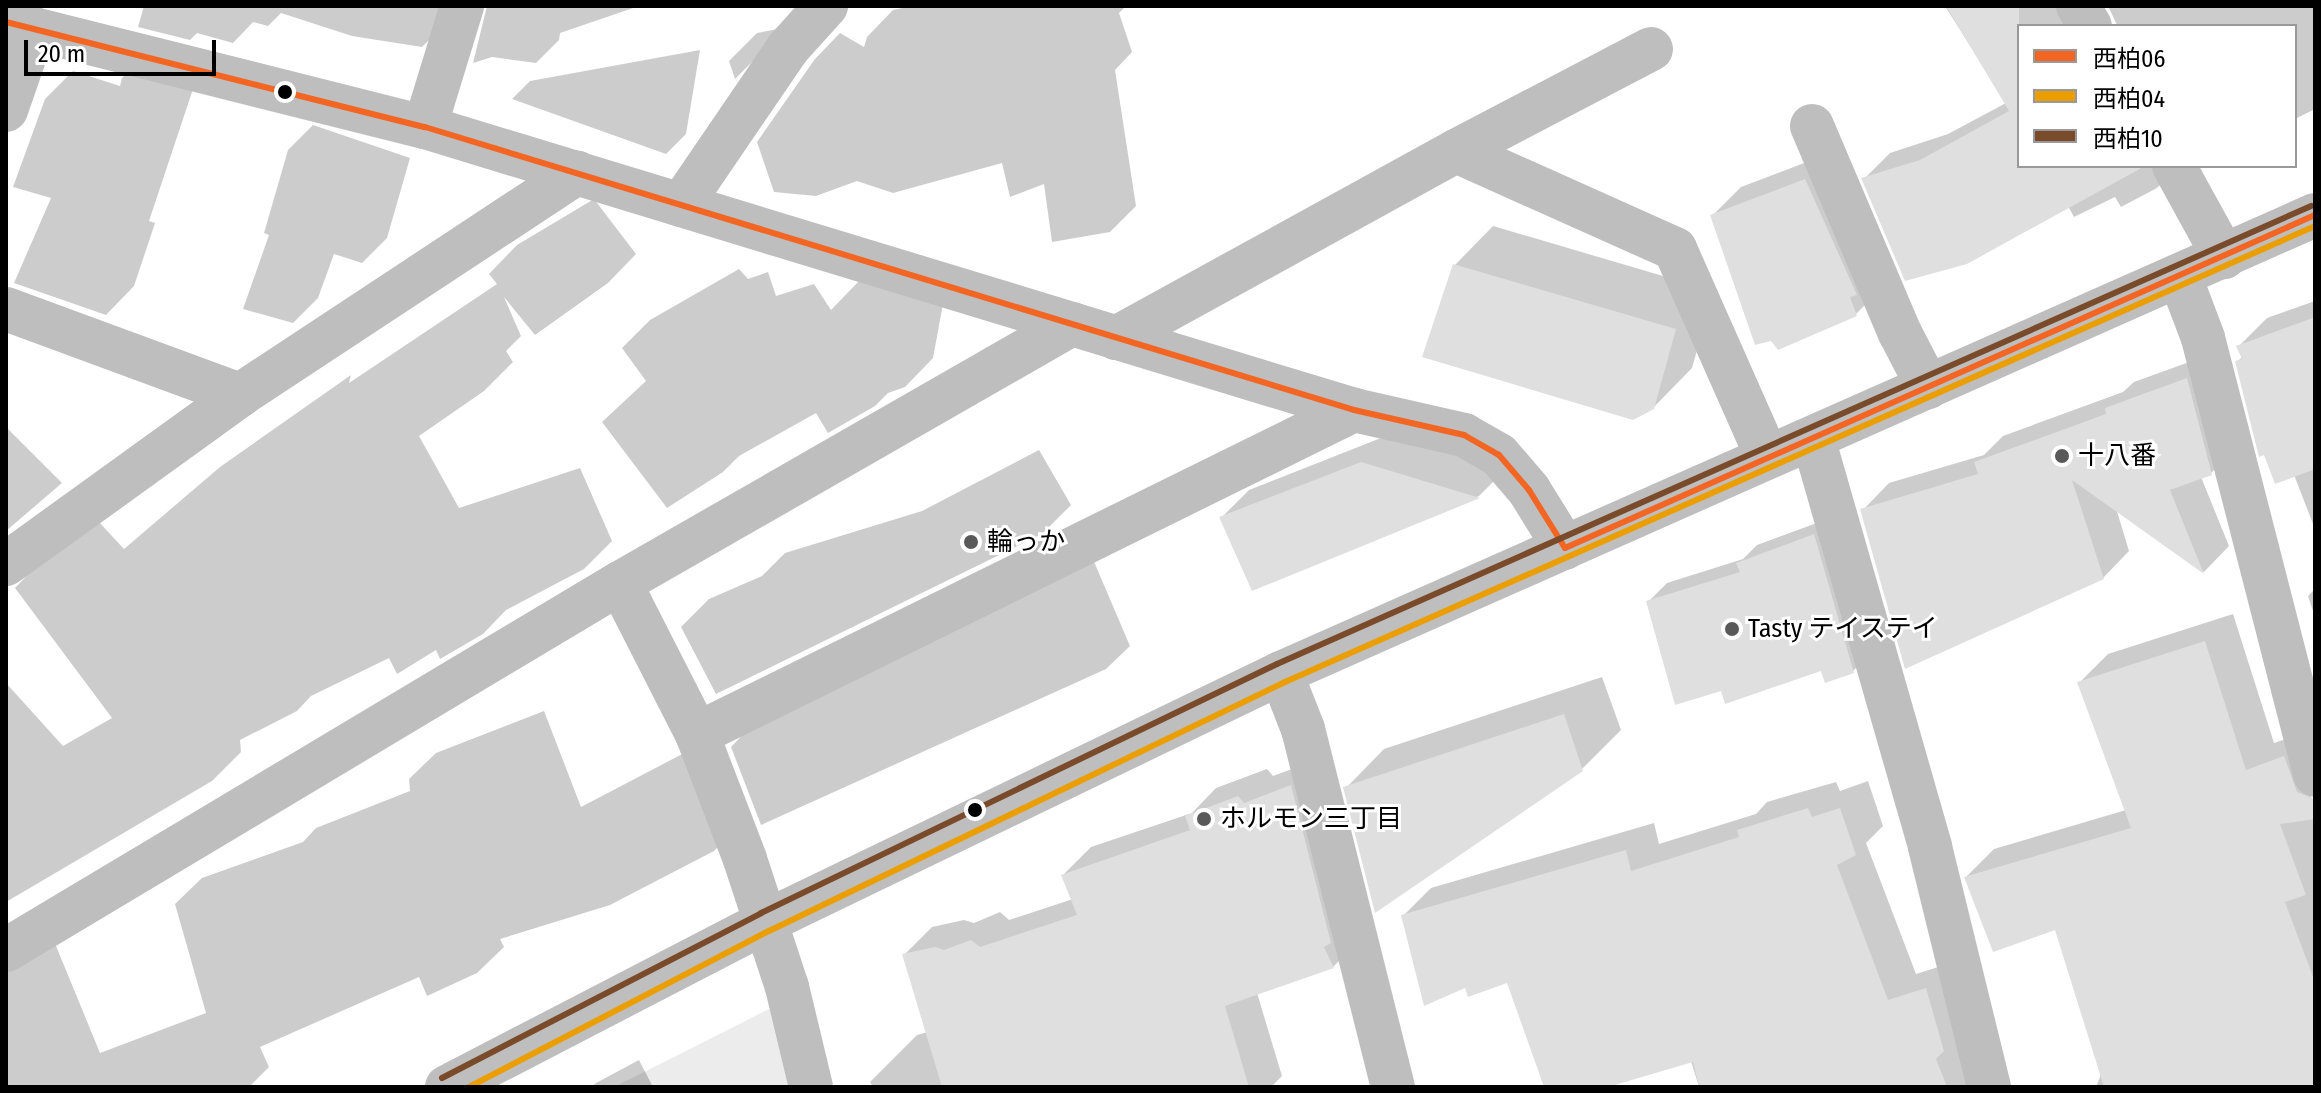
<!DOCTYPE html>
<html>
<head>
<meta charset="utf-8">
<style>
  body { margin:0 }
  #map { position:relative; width:2321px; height:1093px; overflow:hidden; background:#fff; font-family:"Fira Sans Condensed","Noto Sans JP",sans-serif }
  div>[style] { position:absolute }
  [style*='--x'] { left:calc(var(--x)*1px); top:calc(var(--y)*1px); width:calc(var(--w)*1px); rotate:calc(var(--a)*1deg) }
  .green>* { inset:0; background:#ececec }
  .shadow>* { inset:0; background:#0003 }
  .building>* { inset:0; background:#dfdfdf }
  .minor>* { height:44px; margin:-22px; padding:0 22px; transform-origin:22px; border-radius:22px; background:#bebebe }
  .tertiary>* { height:44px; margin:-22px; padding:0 22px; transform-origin:22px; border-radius:22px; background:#bebebe }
  .bus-1>* { height:6px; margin:-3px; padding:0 3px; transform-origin:3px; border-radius:3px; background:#f26522 }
  .bus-2>* { height:6px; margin:-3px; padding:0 3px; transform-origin:3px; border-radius:3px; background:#eb9e00 }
  .bus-3>* { height:6px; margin:-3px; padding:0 3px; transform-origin:3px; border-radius:3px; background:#7a4b2a }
  .dots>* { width:22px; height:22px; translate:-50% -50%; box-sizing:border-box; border:4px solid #fff; border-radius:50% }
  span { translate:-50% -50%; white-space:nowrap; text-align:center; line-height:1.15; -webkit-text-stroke:6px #fff; paint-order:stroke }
  .poi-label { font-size:26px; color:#000 }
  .left { translate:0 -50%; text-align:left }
  .frame { position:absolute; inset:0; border:8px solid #000; pointer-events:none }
  .legend { position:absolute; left:2017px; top:24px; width:280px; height:144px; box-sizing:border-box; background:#fff; border:2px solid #999; margin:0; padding:10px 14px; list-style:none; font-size:24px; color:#000 }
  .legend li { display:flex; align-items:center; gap:16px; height:40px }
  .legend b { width:40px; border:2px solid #999 }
  .scale { position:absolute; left:24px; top:40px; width:192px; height:36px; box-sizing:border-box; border:4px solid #000; border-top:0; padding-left:10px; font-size:24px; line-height:28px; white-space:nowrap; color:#000; -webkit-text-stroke:6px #fff; paint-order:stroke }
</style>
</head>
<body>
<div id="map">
  <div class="green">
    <div style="clip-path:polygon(773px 1007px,792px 1087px,614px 1087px,680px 1054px)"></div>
  </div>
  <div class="shadow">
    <div style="clip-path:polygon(144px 6px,454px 6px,451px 18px,422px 47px,352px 36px,281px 13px,268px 26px,253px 22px,233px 43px,197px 33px,190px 40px,138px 27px)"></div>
    <div style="clip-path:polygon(487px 6px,639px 6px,560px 33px,559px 40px,536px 63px,492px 57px,473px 63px)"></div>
    <div style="clip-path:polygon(912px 6px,1126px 6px,1119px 13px,1132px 52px,1115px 70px,1136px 206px,1110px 232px,1052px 242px,1044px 184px,1010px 197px,1002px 163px,893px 193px,857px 181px,816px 196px,774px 192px,757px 142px,815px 59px,840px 33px,864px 47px,867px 37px,893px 10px)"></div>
    <div style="clip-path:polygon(1945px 6px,2091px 6px,2105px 23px,2117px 25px,2108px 6px,2315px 6px,2315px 109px,2295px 119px,2295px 26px,2019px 26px,2019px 166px,2179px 166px,2157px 188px,2121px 207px,2115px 197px,2074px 217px,2068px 206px,1864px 179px,1890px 153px,1948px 134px,2006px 103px)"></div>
    <div style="clip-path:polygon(778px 29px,762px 52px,735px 79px,729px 61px,757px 33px)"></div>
    <div style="clip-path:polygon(151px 49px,202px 62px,149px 221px,155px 223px,134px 286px,106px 315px,14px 283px,51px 198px,13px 187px,45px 99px,73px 71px,120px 86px,122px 78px)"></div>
    <div style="clip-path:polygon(700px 50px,686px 134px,666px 154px,512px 99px,530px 81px)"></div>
    <div style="clip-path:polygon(313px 125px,410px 158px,387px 238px,362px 263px,334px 254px,318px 298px,293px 323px,243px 309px,269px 235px,264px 233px,288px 150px)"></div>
    <div style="clip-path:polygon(1833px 152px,1884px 286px,1856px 314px,1713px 215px,1741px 187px)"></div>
    <div style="clip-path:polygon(594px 199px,636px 254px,608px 283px,535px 335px,504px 297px,521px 336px,506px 351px,513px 362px,484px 391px,419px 436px,459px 508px,580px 468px,612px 541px,584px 569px,506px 610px,483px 634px,440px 659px,436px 650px,397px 674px,389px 658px,311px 696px,297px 711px,240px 740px,241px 752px,212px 781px,6px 902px,6px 683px,63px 746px,112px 718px,15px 588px,43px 559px,99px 522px,124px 549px,220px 467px,351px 375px,349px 383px,497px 284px,489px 274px,517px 245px)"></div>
    <div style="clip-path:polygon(1493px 226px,1714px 291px,1692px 368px,1653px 408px,1455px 265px)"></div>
    <div style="clip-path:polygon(739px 269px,748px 279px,768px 272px,776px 296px,814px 284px,831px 310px,860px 280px,943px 304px,933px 358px,905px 387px,888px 393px,875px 406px,828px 433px,816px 413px,739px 456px,723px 472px,667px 508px,602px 422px,646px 381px,622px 348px,650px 320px)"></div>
    <div style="clip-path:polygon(2315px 301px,2315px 529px,2294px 475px,2237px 362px,2243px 356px,2239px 346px,2267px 318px)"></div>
    <div style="clip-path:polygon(2214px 353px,2238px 447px,2211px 473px,2201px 477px,2229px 546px,2204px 572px,2116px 508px,2129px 551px,2103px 578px,1863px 510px,1889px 483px,1984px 455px,2003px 436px,2123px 392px,2134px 382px)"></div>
    <div style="clip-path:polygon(6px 427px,62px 483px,6px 531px)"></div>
    <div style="clip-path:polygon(1391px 434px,1506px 469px,1479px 496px,1253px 588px,1221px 518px,1249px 490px)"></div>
    <div style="clip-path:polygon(1039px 450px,1071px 505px,1042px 534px,716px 694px,681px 627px,709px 599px,762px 576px,785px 553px,922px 511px)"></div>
    <div style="clip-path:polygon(1833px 517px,1872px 652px,1853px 671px,1822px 668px,1722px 688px,1649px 601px,1667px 583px,1743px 559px,1757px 545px)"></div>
    <div style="clip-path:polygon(1092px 557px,1130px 646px,1106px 669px,761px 825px,731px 747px,754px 723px)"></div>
    <div style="clip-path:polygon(2315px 589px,2315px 617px,2308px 596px)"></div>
    <div style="clip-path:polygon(2233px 614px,2274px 743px,2292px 737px,2315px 809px,2315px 1087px,2096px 1087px,2102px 1072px,2056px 928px,1966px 877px,1994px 849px,2126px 810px,2080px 682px,2108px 654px)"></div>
    <div style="clip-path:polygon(1602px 677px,1621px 730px,1582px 769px,1346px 788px,1384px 749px)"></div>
    <div style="clip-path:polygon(544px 711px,581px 807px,709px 740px,740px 824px,714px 851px,610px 905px,500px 939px,504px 947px,477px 973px,427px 996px,419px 977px,260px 1047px,269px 1067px,249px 1087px,6px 1087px,6px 949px,54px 941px,100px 1053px,206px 1013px,175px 904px,202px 878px,303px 842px,316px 828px,410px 791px,409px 779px,436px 753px)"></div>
    <div style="clip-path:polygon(1319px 759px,1361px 939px,1333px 967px,1257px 993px,1282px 1076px,1271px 1087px,873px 1087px,870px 1082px,917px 1035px,928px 1032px,904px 955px,932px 927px,964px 920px,974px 923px,1000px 912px,1009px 920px,1073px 899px,1063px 875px,1091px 847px,1192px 813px,1216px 788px,1267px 769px,1273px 776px)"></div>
    <div style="clip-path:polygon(1868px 781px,1883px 826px,1866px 843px,1916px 974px,1954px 962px,1976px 1087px,1699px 1087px,1691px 1061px,1601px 1087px,1546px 1087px,1508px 981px,1466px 985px,1403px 916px,1431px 888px,1654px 823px,1659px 844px,1756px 814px,1767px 802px,1836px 782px,1840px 791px)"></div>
    <div style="clip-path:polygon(639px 1060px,653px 1087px,592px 1087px,596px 1083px)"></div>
  </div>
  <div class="building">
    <div style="clip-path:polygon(1946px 6px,2019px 6px,2019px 166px,2145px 166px,1967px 264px,1905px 281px,1861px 178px,1920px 160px,2009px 111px)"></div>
    <div style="clip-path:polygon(1805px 179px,1857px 295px,1850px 297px,1857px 316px,1778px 350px,1771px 341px,1755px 345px,1710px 215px)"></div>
    <div style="clip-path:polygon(1453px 264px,1676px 329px,1654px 409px,1633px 420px,1422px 357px)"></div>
    <div style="clip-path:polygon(2315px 317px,2315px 469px,2275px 484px,2264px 455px,2259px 457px,2235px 361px,2242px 359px,2236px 346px)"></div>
    <div style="clip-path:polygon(2187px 378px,2212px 475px,2170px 490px,2204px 574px,2072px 480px,2104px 579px,1905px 669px,1860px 509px,1978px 474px,1974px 462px,2106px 414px,2105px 408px)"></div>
    <div style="clip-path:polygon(1361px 462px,1480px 498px,1252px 591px,1219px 517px)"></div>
    <div style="clip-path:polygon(1814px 534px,1854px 673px,1825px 683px,1821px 671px,1725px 704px,1721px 691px,1675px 705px,1646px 601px,1740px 572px,1736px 563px)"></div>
    <div style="clip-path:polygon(2205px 641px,2246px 770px,2284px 756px,2297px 792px,2315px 799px,2315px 819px,2280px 824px,2306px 895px,2285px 902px,2315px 982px,2315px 1087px,2104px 1087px,2055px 930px,1993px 952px,1964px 877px,2131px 828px,2077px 682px)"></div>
    <div style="clip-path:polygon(1564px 714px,1583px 771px,1375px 913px,1343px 787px)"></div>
    <div style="clip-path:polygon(1291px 785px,1331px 943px,1324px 947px,1334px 968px,1225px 1006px,1249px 1087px,942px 1087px,902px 954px,935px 947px,944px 950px,971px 940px,980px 947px,1077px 915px,1061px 875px,1190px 830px,1185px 816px,1238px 796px,1244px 803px)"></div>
    <div style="clip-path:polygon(1808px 808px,1812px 817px,1840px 808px,1856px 855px,1837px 865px,1888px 1000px,1926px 988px,1944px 1051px,1936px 1059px,1947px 1087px,1699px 1087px,1693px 1062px,1608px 1087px,1544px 1087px,1507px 983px,1468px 997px,1465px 988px,1424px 1006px,1401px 915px,1626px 850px,1631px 871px,1739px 837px,1737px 830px)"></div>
  </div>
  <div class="minor">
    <div style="--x:2078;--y:6;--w:23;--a:59"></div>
    <div style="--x:6;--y:110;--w:86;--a:-70.9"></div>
    <div style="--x:1812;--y:126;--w:225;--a:67"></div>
    <div style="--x:1900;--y:333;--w:61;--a:62.6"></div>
    <div style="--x:425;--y:127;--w:127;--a:-73"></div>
    <div style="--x:1456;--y:151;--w:240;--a:24.1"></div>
    <div style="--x:1675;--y:249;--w:227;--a:66.1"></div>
    <div style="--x:2174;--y:166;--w:104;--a:61.2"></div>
    <div style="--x:681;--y:205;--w:190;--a:-55.7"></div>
    <div style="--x:788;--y:48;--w:57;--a:-47.9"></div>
    <div style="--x:2180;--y:277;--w:65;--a:69.3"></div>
    <div style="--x:2203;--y:338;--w:451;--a:75.6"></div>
    <div style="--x:6;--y:309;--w:249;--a:20.2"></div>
    <div style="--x:1116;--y:338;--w:388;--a:-28.8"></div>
    <div style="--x:1456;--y:151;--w:220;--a:-27.6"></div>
    <div style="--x:1813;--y:438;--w:425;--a:74"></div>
    <div style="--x:1930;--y:847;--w:247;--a:76.2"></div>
    <div style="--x:6;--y:564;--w:289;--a:-35.8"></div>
    <div style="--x:240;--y:395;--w:404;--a:-33.4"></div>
    <div style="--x:620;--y:583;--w:169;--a:63"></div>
    <div style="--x:1281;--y:673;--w:60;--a:68.6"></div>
    <div style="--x:1303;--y:729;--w:369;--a:75.9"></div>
    <div style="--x:6;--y:950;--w:715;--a:-30.87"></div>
    <div style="--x:620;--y:583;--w:521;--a:-29.81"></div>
    <div style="--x:811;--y:1087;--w:103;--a:-103.5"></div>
    <div style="--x:787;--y:987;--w:135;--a:-108.2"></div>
    <div style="--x:745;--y:859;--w:134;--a:-111"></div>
    <div style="--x:697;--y:734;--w:733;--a:-26.25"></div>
  </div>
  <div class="tertiary">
    <div style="--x:6;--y:22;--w:432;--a:14.1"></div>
    <div style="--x:425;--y:127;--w:971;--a:16.94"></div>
    <div style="--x:1354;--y:410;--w:113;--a:12.8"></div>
    <div style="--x:1464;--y:435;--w:40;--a:29.7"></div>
    <div style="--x:1499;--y:455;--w:46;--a:49.4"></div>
    <div style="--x:1529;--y:490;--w:68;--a:58.2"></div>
    <div style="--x:447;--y:1087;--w:358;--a:-27.4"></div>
    <div style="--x:765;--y:922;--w:573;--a:-25.76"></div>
    <div style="--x:1281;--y:673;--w:1131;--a:-23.89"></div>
  </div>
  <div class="bus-1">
    <div style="--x:6;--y:22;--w:432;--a:14.1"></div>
    <div style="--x:425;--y:127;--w:971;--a:16.94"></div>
    <div style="--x:1354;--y:410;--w:113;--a:12.8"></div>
    <div style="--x:1464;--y:435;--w:40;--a:29.7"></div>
    <div style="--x:1499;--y:455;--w:46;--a:49.4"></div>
    <div style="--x:1529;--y:490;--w:68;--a:58.2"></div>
    <div style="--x:1565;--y:548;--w:821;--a:-23.94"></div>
  </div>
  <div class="bus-2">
    <div style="--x:469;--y:1087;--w:338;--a:-27.5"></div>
    <div style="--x:769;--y:931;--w:573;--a:-25.76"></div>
    <div style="--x:1285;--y:682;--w:1126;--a:-23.88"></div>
  </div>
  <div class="bus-3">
    <div style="--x:442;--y:1078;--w:359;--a:-27.3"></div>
    <div style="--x:761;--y:913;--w:573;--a:-25.76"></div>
    <div style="--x:1277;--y:664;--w:1131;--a:-23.89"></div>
  </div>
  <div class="dots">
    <div style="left:285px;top:92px;background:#000"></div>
    <div style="left:2062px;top:456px;background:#595959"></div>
    <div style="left:971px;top:542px;background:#595959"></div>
    <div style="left:1732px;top:629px;background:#595959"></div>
    <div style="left:975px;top:810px;background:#000"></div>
    <div style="left:1204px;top:819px;background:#595959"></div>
  </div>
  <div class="poi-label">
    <span class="left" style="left:2078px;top:456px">十八番</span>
    <span class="left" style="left:987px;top:542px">輪っか</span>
    <span class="left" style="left:1748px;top:629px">Tasty テイステイ</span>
    <span class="left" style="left:1220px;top:819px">ホルモン三丁目</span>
  </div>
  <div class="frame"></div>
  <ul class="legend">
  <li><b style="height:10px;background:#f26522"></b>西柏06</li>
  <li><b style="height:10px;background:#eb9e00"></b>西柏04</li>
  <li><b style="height:10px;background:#7a4b2a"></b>西柏10</li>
  </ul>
  <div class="scale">20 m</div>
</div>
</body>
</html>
